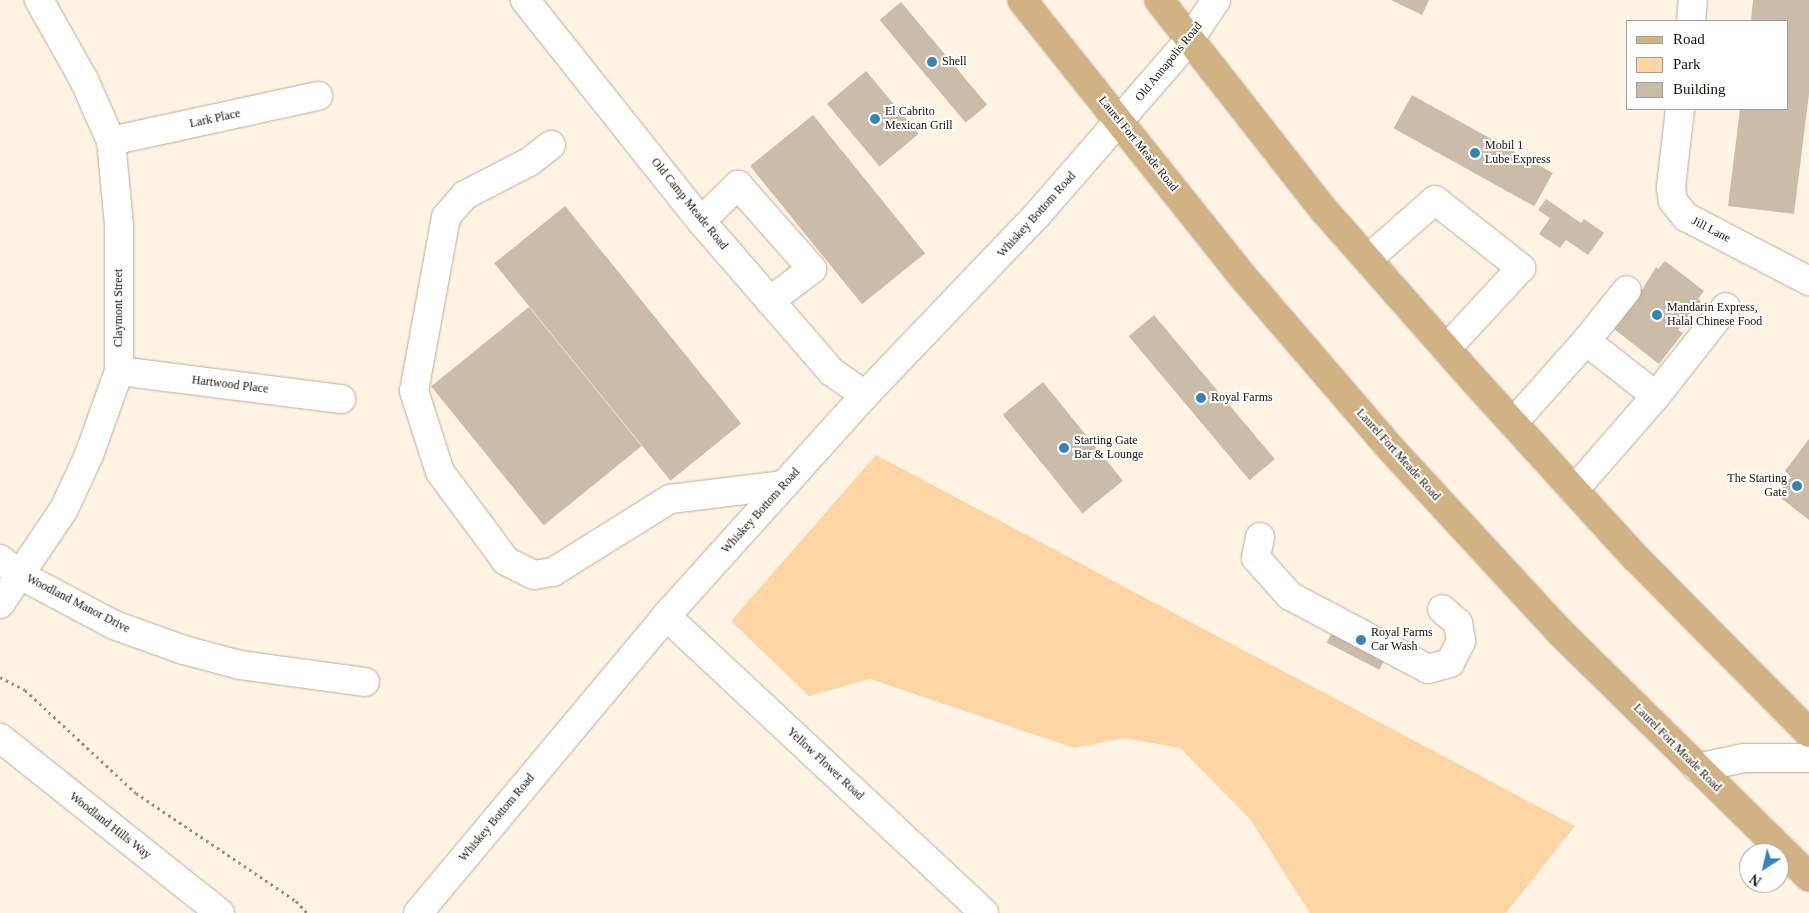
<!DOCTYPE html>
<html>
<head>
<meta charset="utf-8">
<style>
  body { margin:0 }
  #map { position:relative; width:1809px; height:913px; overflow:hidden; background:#fff3e3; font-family:"Times New Roman",serif }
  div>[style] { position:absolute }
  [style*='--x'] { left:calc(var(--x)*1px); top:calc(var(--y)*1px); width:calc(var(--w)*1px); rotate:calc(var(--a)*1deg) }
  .green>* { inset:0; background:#fcd5a2 }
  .building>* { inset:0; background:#cabca9; transform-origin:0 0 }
  .path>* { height:3px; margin-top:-1.5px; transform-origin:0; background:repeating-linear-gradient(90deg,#978f82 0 2.5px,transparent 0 6.5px) }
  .roads { filter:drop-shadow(0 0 1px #bbac9a) drop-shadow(0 0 1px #bbac9a) }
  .minor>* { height:28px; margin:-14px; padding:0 14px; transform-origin:14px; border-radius:14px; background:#fff }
  .major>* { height:28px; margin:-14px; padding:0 14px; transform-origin:14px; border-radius:14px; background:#d1b282 }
  .dots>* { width:14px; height:14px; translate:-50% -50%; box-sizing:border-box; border:2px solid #fff; border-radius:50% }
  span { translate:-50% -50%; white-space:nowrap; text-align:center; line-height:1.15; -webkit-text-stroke:4px #fff; paint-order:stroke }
  .poi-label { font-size:12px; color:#140f08 }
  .left { translate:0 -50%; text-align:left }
  .right { translate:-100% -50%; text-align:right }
  .street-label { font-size:12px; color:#140f08 }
  .legend { position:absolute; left:1626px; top:20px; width:162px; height:90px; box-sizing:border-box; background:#fff; border:1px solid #a19f9c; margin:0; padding:6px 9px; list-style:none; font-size:15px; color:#140f08 }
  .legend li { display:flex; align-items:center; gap:10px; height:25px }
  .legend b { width:25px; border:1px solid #a19f9c }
  .north { position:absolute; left:1739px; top:843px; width:50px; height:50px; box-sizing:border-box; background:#fff; border:1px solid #a19f9c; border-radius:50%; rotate:215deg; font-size:14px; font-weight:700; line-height:20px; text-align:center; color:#140f08 }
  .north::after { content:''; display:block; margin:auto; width:18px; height:22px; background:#3485b6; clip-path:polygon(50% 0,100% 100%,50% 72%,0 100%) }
</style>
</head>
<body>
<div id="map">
  <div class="green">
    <div style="clip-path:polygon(876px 455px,1575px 826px,1506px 913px,1310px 913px,1250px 819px,1180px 748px,1124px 738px,1074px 748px,870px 679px,809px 696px,731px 621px)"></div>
  </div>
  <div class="building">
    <div style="clip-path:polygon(1391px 0,1429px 0,1422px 15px)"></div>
    <div style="clip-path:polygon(1753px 0,1809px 0,1809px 94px,1794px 214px,1728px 206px,1740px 109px,1788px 109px,1788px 21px,1751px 21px)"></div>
    <div style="left:901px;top:2px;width:134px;height:28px;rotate:50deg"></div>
    <div style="left:866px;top:71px;width:82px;height:51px;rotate:50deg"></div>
    <div style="left:1412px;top:95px;width:161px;height:38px;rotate:29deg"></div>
    <div style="left:813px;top:115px;width:178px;height:81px;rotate:51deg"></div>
    <div style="clip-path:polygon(1546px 199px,1581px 223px,1584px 219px,1604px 233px,1588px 255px,1566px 240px,1560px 248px,1539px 234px,1550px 218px,1538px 210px)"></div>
    <div style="left:565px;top:206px;width:280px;height:91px;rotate:51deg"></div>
    <div style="clip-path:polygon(1665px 261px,1704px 291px,1698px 299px,1701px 301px,1678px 330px,1683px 333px,1659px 364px,1614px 329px,1639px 297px,1638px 287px,1642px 290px,1656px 267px,1658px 269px)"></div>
    <div style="left:529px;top:307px;width:179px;height:126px;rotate:51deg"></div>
    <div style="left:1154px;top:315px;width:188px;height:33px;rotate:50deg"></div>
    <div style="left:1043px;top:382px;width:127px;height:52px;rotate:51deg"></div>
    <div style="clip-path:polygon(1809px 439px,1809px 520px,1777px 495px,1791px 477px,1785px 471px)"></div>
    <div style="left:1344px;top:609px;width:59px;height:38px;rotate:27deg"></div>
  </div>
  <div class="path">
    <div style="--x:0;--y:677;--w:28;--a:27"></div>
    <div style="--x:25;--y:690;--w:151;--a:42.9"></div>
    <div style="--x:136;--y:793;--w:193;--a:34"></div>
    <div style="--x:296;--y:901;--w:16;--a:47"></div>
  </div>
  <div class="roads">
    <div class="minor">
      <div style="--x:525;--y:0;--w:283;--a:51.5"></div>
      <div style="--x:701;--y:221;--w:200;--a:49.1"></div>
      <div style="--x:832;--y:372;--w:40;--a:34.9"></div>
      <div style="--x:1691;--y:21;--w:21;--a:-85"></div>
      <div style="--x:1680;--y:109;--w:79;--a:96.6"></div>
      <div style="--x:1671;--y:187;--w:14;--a:82"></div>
      <div style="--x:1673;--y:201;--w:21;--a:51"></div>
      <div style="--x:1686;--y:217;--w:139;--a:27.5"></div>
      <div style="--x:111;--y:141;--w:212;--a:-12.3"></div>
      <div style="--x:551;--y:145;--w:28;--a:142"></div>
      <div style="--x:529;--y:162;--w:72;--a:152.7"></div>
      <div style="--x:465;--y:195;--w:29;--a:131"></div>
      <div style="--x:446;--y:217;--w:177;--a:100.4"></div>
      <div style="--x:414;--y:391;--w:85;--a:72.2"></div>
      <div style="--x:440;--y:472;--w:111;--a:53.4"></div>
      <div style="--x:506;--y:561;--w:31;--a:27"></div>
      <div style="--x:534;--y:575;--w:19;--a:-9"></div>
      <div style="--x:553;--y:572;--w:138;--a:-32"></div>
      <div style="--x:670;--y:499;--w:115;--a:-7"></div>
      <div style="--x:701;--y:221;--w:52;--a:-44.2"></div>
      <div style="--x:738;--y:185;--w:112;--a:48.6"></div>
      <div style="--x:812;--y:269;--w:53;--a:142.7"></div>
      <div style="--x:1368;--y:259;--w:89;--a:-41.4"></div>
      <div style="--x:1435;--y:200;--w:110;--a:38.3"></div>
      <div style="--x:1521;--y:268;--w:110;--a:132.8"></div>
      <div style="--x:1586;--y:341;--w:65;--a:-51.2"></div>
      <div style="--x:119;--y:371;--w:224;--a:7.2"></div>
      <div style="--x:1656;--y:396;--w:113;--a:-51.8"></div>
      <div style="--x:1513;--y:423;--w:110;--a:-48.3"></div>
      <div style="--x:1586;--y:341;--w:89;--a:38.2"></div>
      <div style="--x:1656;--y:396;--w:125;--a:131.1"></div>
      <div style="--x:1260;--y:537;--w:21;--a:101"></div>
      <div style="--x:1256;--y:558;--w:51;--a:48.2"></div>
      <div style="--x:1290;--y:596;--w:156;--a:27.9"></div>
      <div style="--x:1428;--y:669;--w:23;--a:-15"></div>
      <div style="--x:1450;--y:663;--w:25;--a:-63"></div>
      <div style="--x:1461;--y:641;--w:18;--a:-99"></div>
      <div style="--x:1458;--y:623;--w:21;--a:-139"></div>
      <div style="--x:0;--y:559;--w:28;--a:38"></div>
      <div style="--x:22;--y:576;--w:104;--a:28"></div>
      <div style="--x:114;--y:625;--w:74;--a:19.7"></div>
      <div style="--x:184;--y:650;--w:58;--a:15"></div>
      <div style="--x:240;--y:665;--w:126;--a:7.7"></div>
      <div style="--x:0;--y:604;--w:115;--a:-56"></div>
      <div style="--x:64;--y:509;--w:60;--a:-65.2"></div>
      <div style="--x:89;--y:455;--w:89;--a:-70.3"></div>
      <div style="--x:119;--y:371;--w:146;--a:-90"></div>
      <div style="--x:119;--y:225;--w:84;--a:-95.4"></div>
      <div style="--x:111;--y:141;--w:67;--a:-113.9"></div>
      <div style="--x:84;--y:80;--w:92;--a:-119.4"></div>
      <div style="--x:666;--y:616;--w:435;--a:43"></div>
      <div style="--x:0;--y:738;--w:281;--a:38.5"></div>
      <div style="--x:1697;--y:768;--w:48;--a:-12"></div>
      <div style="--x:1744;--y:758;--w:65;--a:0"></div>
      <div style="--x:418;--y:913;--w:387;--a:-50.1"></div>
      <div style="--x:666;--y:616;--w:297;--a:-48"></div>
      <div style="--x:865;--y:395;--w:250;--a:-46.3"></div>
      <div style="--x:1038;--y:214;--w:232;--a:-49"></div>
      <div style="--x:1190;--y:39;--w:47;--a:-56.3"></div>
    </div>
    <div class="major">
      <div style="--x:1022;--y:0;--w:356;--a:51.4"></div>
      <div style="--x:1244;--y:278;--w:228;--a:49.3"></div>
      <div style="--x:1393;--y:451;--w:248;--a:47.3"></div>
      <div style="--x:1561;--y:633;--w:348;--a:44.5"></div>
      <div style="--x:1159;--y:0;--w:266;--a:51.9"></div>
      <div style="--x:1323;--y:209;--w:225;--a:48.6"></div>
      <div style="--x:1472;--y:378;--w:244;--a:47.7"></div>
      <div style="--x:1636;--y:558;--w:246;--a:45.3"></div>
    </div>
  </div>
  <div class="dots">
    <div style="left:932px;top:62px;background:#3485b6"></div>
    <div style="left:875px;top:119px;background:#3485b6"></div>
    <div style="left:1475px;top:153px;background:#3485b6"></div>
    <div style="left:1657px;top:315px;background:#3485b6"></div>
    <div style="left:1201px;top:398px;background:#3485b6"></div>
    <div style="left:1064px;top:448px;background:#3485b6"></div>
    <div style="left:1797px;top:486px;background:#3485b6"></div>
    <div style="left:1361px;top:640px;background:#3485b6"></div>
  </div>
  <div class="poi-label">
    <span class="left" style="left:942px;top:62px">Shell</span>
    <span class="left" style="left:885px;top:119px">El Cabrito<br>Mexican Grill</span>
    <span class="left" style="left:1485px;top:153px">Mobil 1<br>Lube Express</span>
    <span class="left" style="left:1667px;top:315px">Mandarin Express,<br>Halal Chinese Food</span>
    <span class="left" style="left:1211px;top:398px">Royal Farms</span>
    <span class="left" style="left:1074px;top:448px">Starting Gate<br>Bar &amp; Lounge</span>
    <span class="right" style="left:1787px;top:486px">The Starting<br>Gate</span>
    <span class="left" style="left:1371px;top:640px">Royal Farms<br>Car Wash</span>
  </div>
  <div class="street-label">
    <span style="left:1169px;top:62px;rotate:-51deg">Old Annapolis Road</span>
    <span style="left:215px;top:119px;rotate:-12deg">Lark Place</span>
    <span style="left:1138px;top:144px;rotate:51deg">Laurel Fort Meade Road</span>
    <span style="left:689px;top:204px;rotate:51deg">Old Camp Meade Road</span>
    <span style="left:1037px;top:215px;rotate:-48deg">Whiskey Bottom Road</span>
    <span style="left:1711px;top:230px;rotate:27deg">Jill Lane</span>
    <span style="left:119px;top:308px;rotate:-90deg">Claymont Street</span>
    <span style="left:230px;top:385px;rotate:7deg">Hartwood Place</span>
    <span style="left:1398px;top:455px;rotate:48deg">Laurel Fort Meade Road</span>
    <span style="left:761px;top:511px;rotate:-48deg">Whiskey Bottom Road</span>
    <span style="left:78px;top:604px;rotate:27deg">Woodland Manor Drive</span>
    <span style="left:1677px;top:748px;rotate:45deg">Laurel Fort Meade Road</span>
    <span style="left:825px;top:764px;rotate:43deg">Yellow Flower Road</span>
    <span style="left:497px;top:818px;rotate:-50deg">Whiskey Bottom Road</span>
    <span style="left:110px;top:826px;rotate:38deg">Woodland Hills Way</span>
  </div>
  <ul class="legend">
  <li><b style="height:6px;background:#d1b282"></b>Road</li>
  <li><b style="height:14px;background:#fcd5a2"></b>Park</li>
  <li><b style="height:14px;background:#cabca9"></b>Building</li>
  </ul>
  <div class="north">N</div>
</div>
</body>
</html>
